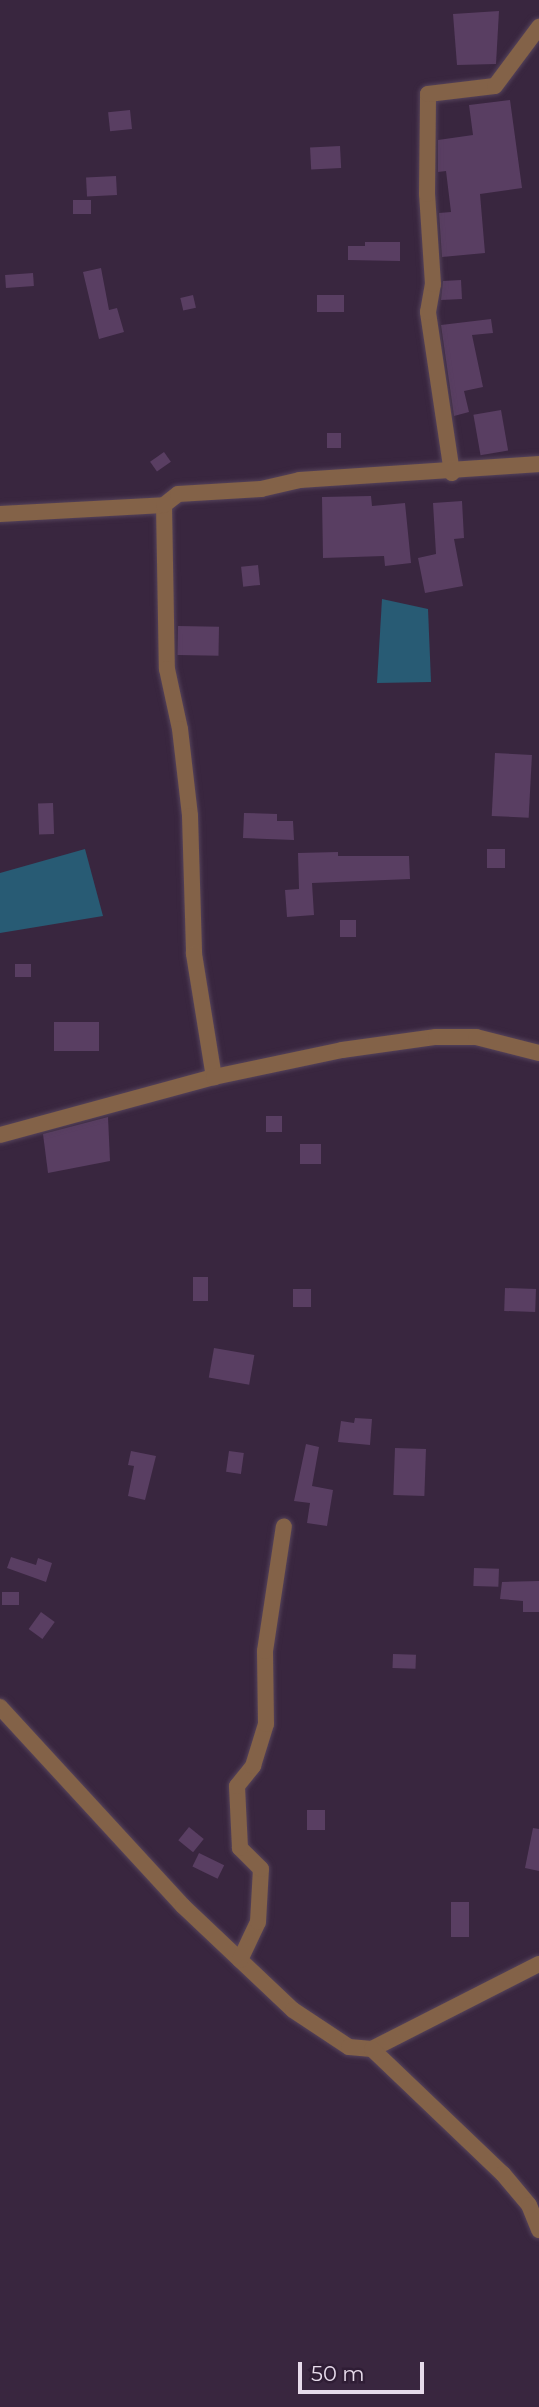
<!DOCTYPE html>
<html>
<head>
<meta charset="utf-8">
<style>
  body { margin:0 }
  #map { position:relative; width:539px; height:2407px; overflow:hidden; background:#39263f; font-family:Montserrat,sans-serif }
  div>[style] { position:absolute }
  [style*='--x'] { left:calc(var(--x)*1px); top:calc(var(--y)*1px); width:calc(var(--w)*1px); rotate:calc(var(--a)*1deg) }
  .water>* { inset:0; background:#285b74 }
  .building>* { inset:0; background:#593e62; transform-origin:0 0 }
  .roads { filter:drop-shadow(0 0 2px #55435b) drop-shadow(0 0 2px #55435b) }
  .street>* { height:16px; margin:-8px; padding:0 8px; transform-origin:8px; border-radius:8px; background:#836248 }
  span { translate:-50% -50%; white-space:nowrap; text-align:center; line-height:1.15; -webkit-text-stroke:5px #2f1d35; paint-order:stroke }
  .scale { position:absolute; left:298px; top:2362px; width:126px; height:32px; box-sizing:border-box; border:4px solid #e7dbeb; border-top:0; padding-left:9px; font-size:21px; line-height:24px; white-space:nowrap; color:#e7dbeb; -webkit-text-stroke:5px #2f1d35; paint-order:stroke }
</style>
</head>
<body>
<div id="map">
  <div class="water">
    <div style="clip-path:polygon(382px 599px,428px 609px,431px 682px,377px 683px)"></div>
    <div style="clip-path:polygon(85px 849px,103px 916px,0 933px,0 873px)"></div>
  </div>
  <div class="building">
    <div style="clip-path:polygon(499px 11px,496px 64px,457px 65px,453px 14px)"></div>
    <div style="clip-path:polygon(510px 100px,522px 188px,480px 194px,485px 253px,442px 257px,439px 213px,451px 212px,446px 171px,438px 172px,438px 140px,473px 135px,469px 105px)"></div>
    <div style="left:130px;top:110px;width:19px;height:22px;rotate:84deg"></div>
    <div style="left:340px;top:146px;width:22px;height:30px;rotate:87deg"></div>
    <div style="left:116px;top:176px;width:19px;height:30px;rotate:87deg"></div>
    <div style="left:73px;top:200px;width:18px;height:14px"></div>
    <div style="clip-path:polygon(365px 242px,400px 242px,400px 261px,348px 260px,348px 246px,365px 246px)"></div>
    <div style="clip-path:polygon(101px 268px,109px 310px,117px 308px,124px 332px,99px 339px,83px 272px)"></div>
    <div style="left:33px;top:273px;width:13px;height:28px;rotate:86deg"></div>
    <div style="clip-path:polygon(461px 280px,462px 299px,441px 300px,443px 281px)"></div>
    <div style="left:193px;top:295px;width:13px;height:13px;rotate:77deg"></div>
    <div style="left:317px;top:295px;width:27px;height:17px"></div>
    <div style="clip-path:polygon(491px 319px,493px 333px,472px 335px,483px 387px,464px 391px,469px 412px,454px 416px,441px 325px)"></div>
    <div style="left:501px;top:410px;width:41px;height:28px;rotate:80deg"></div>
    <div style="left:327px;top:433px;width:14px;height:15px"></div>
    <div style="left:164px;top:452px;width:12px;height:17px;rotate:55deg"></div>
    <div style="clip-path:polygon(371px 496px,372px 506px,405px 503px,411px 563px,385px 566px,384px 556px,323px 558px,322px 497px)"></div>
    <div style="clip-path:polygon(462px 501px,464px 538px,454px 539px,463px 586px,425px 593px,418px 558px,436px 554px,433px 503px)"></div>
    <div style="left:258px;top:565px;width:20px;height:17px;rotate:84deg"></div>
    <div style="left:178px;top:626px;width:41px;height:29px;rotate:1deg"></div>
    <div style="left:495px;top:753px;width:37px;height:63px;rotate:3deg"></div>
    <div style="left:53px;top:803px;width:31px;height:15px;rotate:88deg"></div>
    <div style="clip-path:polygon(244px 813px,277px 814px,277px 821px,293px 821px,294px 840px,243px 838px)"></div>
    <div style="left:487px;top:849px;width:18px;height:19px"></div>
    <div style="clip-path:polygon(338px 852px,338px 856px,409px 856px,410px 879px,312px 883px,314px 915px,287px 917px,285px 890px,299px 889px,298px 853px)"></div>
    <div style="left:340px;top:920px;width:16px;height:17px"></div>
    <div style="left:15px;top:964px;width:16px;height:13px"></div>
    <div style="left:54px;top:1022px;width:45px;height:29px"></div>
    <div style="left:266px;top:1116px;width:16px;height:16px"></div>
    <div style="clip-path:polygon(108px 1117px,110px 1161px,48px 1173px,43px 1134px)"></div>
    <div style="left:300px;top:1144px;width:21px;height:20px"></div>
    <div style="left:193px;top:1277px;width:15px;height:24px"></div>
    <div style="left:505px;top:1288px;width:31px;height:23px;rotate:2deg"></div>
    <div style="left:293px;top:1289px;width:18px;height:18px"></div>
    <div style="left:214px;top:1348px;width:41px;height:30px;rotate:10deg"></div>
    <div style="clip-path:polygon(355px 1418px,372px 1419px,370px 1445px,338px 1442px,341px 1421px,354px 1423px)"></div>
    <div style="clip-path:polygon(306px 1444px,319px 1447px,312px 1486px,333px 1490px,327px 1526px,307px 1523px,310px 1503px,294px 1501px)"></div>
    <div style="left:395px;top:1448px;width:31px;height:47px;rotate:2deg"></div>
    <div style="clip-path:polygon(131px 1451px,156px 1456px,145px 1500px,128px 1496px,134px 1466px,128px 1465px)"></div>
    <div style="left:229px;top:1451px;width:15px;height:21px;rotate:8deg"></div>
    <div style="clip-path:polygon(11px 1557px,36px 1565px,38px 1558px,52px 1563px,46px 1582px,7px 1568px)"></div>
    <div style="left:474px;top:1568px;width:25px;height:18px;rotate:2deg"></div>
    <div style="clip-path:polygon(539px 1581px,539px 1612px,523px 1612px,523px 1601px,500px 1599px,502px 1582px)"></div>
    <div style="left:2px;top:1592px;width:17px;height:13px"></div>
    <div style="left:41px;top:1612px;width:17px;height:21px;rotate:36deg"></div>
    <div style="left:393px;top:1654px;width:23px;height:14px;rotate:2deg"></div>
    <div style="left:307px;top:1810px;width:18px;height:20px"></div>
    <div style="left:189px;top:1827px;width:19px;height:17px;rotate:39deg"></div>
    <div style="clip-path:polygon(533px 1828px,539px 1829px,539px 1871px,525px 1868px)"></div>
    <div style="left:199px;top:1853px;width:28px;height:15px;rotate:26deg"></div>
    <div style="left:451px;top:1902px;width:18px;height:35px"></div>
  </div>
  <div class="roads">
    <div class="street">
      <div style="--x:452;--y:473;--w:163;--a:-98.5"></div>
      <div style="--x:428;--y:312;--w:28;--a:-80"></div>
      <div style="--x:433;--y:284;--w:90;--a:-93.8"></div>
      <div style="--x:427;--y:194;--w:100;--a:-89.4"></div>
      <div style="--x:428;--y:94;--w:67;--a:-6.8"></div>
      <div style="--x:495;--y:86;--w:74;--a:-53.3"></div>
      <div style="--x:164;--y:505;--w:164;--a:89"></div>
      <div style="--x:167;--y:669;--w:61;--a:77.8"></div>
      <div style="--x:180;--y:729;--w:88;--a:83.4"></div>
      <div style="--x:190;--y:816;--w:138;--a:88.3"></div>
      <div style="--x:194;--y:954;--w:125;--a:80.8"></div>
      <div style="--x:0;--y:514;--w:164;--a:-3.1"></div>
      <div style="--x:164;--y:505;--w:18;--a:-38"></div>
      <div style="--x:178;--y:494;--w:83;--a:-3.4"></div>
      <div style="--x:261;--y:489;--w:40;--a:-13"></div>
      <div style="--x:300;--y:480;--w:240;--a:-3.8"></div>
      <div style="--x:0;--y:1135;--w:222;--a:-15.2"></div>
      <div style="--x:214;--y:1077;--w:131;--a:-11.9"></div>
      <div style="--x:342;--y:1050;--w:95;--a:-7.9"></div>
      <div style="--x:436;--y:1037;--w:40;--a:0"></div>
      <div style="--x:476;--y:1037;--w:65;--a:14.3"></div>
      <div style="--x:0;--y:1707;--w:270;--a:47.4"></div>
      <div style="--x:183;--y:1906;--w:151;--a:43.4"></div>
      <div style="--x:293;--y:2010;--w:67;--a:33.5"></div>
      <div style="--x:349;--y:2047;--w:23;--a:5"></div>
      <div style="--x:372;--y:2049;--w:187;--a:-27"></div>
      <div style="--x:240;--y:1960;--w:42;--a:-64.7"></div>
      <div style="--x:258;--y:1922;--w:53;--a:-86.8"></div>
      <div style="--x:261;--y:1869;--w:30;--a:-135"></div>
      <div style="--x:240;--y:1848;--w:62;--a:-92.8"></div>
      <div style="--x:237;--y:1786;--w:26;--a:-51"></div>
      <div style="--x:253;--y:1766;--w:44;--a:-72.8"></div>
      <div style="--x:266;--y:1724;--w:73;--a:-90.8"></div>
      <div style="--x:265;--y:1651;--w:126;--a:-81.4"></div>
      <div style="--x:372;--y:2049;--w:181;--a:43.7"></div>
      <div style="--x:503;--y:2174;--w:40;--a:50"></div>
      <div style="--x:529;--y:2205;--w:27;--a:68"></div>
    </div>
  </div>
  <div class="scale">50 m</div>
</div>
</body>
</html>
